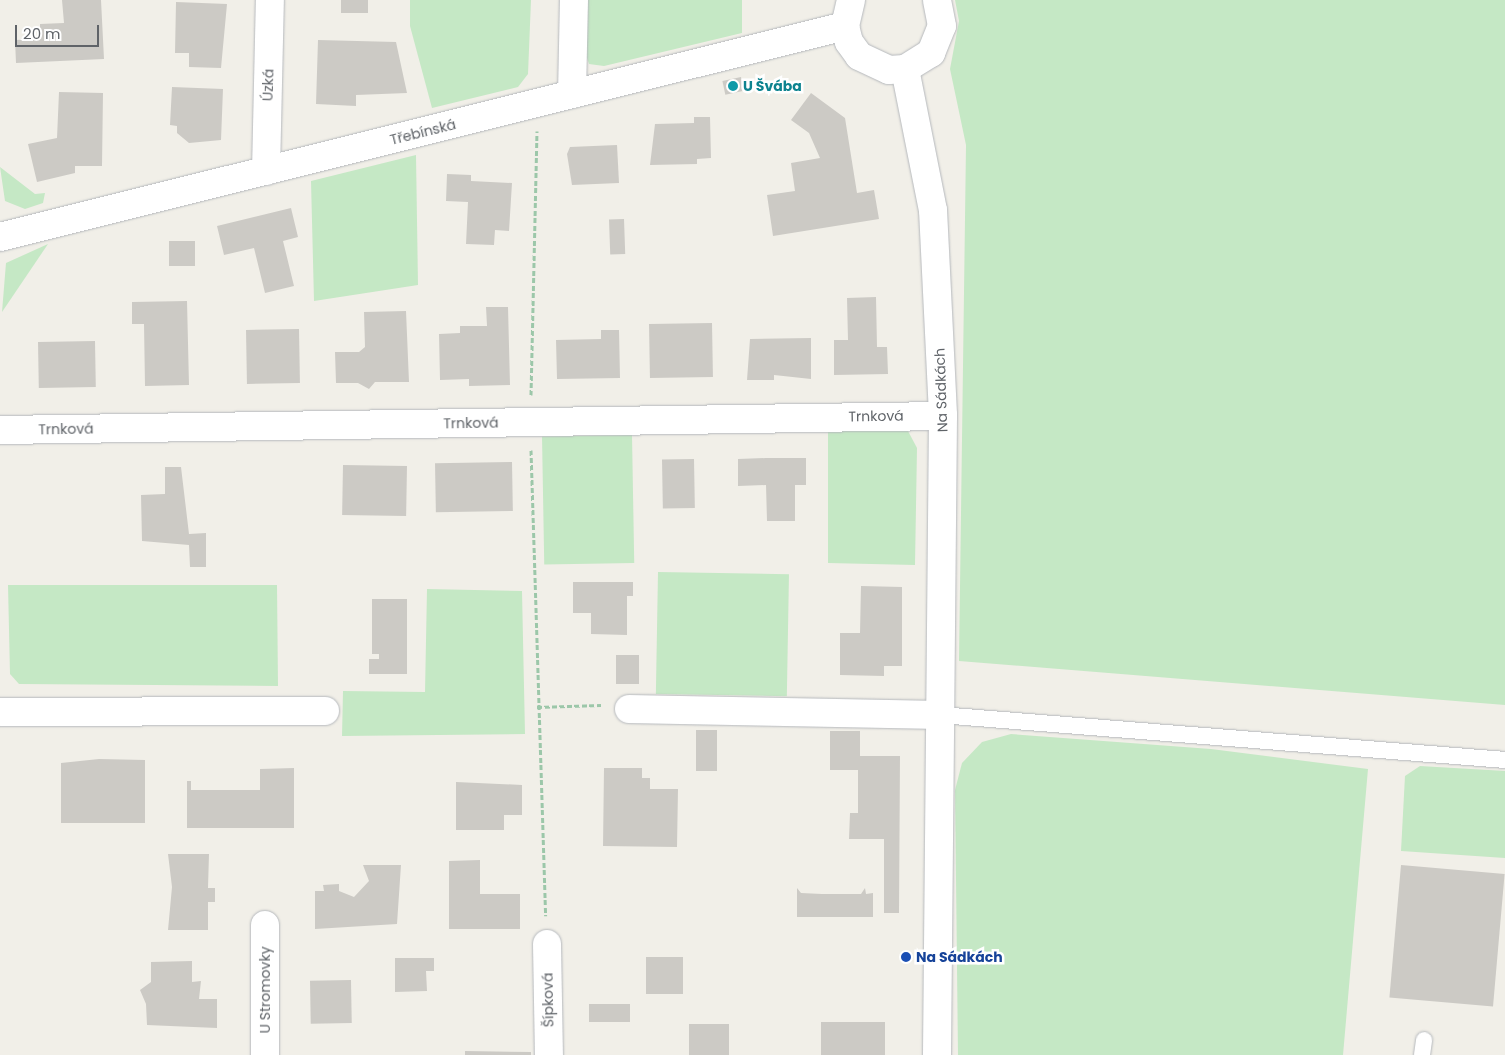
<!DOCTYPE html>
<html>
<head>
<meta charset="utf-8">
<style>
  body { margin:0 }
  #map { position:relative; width:1505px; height:1055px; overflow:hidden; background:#f1efe8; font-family:Poppins,sans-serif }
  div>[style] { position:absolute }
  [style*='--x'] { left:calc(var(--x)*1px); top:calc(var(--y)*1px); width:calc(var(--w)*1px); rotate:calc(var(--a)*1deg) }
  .green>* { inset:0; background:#c5e8c5; transform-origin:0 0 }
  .building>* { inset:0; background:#cccac5; transform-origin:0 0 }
  .path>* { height:3px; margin-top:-1.5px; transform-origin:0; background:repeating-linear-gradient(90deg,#9cc7a9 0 5px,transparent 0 7.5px) }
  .roads { filter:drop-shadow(0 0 1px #b5b8bc) drop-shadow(0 0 1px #b5b8bc) }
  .service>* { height:16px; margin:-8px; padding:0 8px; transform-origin:8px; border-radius:8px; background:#fff }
  .minor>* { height:28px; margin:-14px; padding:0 14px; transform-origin:14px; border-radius:14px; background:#fff }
  .dots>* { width:14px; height:14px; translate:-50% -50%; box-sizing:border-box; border:2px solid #fff; border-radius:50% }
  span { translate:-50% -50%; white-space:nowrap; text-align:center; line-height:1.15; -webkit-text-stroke:5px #fff; paint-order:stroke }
  .street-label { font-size:14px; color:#5f6368 }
  .culture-label { font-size:14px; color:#0d838f; font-weight:700 }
  .left { translate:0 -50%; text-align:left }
  .transit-label { font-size:14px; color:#164399; font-weight:700 }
  .scale { position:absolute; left:15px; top:25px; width:84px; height:22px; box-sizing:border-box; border:2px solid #5f6368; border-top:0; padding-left:6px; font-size:15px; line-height:18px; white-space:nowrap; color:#5f6368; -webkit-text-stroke:4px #fff; paint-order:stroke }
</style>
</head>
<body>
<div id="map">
  <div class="green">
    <div style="clip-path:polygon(410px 0,531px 0,528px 74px,518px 87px,432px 108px,410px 26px)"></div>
    <div style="clip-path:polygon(586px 0,742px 0,742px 33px,604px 66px,589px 64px,584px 49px)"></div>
    <div style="clip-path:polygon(955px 0,1505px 0,1505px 705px,959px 661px,966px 145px,950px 69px,959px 21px)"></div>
    <div style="clip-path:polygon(416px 155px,418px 285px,314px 301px,311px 181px)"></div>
    <div style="clip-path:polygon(0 167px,35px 194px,45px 193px,43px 203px,25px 209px,5px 201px)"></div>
    <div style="clip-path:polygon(48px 244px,2px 312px,6px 263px)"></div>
    <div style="clip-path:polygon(890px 428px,908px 431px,917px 448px,915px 565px,828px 563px,828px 430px)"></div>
    <div style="left:632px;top:435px;width:128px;height:90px;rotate:89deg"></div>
    <div style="left:658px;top:572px;width:131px;height:122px;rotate:1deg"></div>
    <div style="clip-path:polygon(8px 585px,277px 585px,278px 686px,19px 684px,10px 674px)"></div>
    <div style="clip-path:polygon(427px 589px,522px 591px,525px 734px,342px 736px,343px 691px,425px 692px)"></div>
    <div style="clip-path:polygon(1011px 734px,1211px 749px,1368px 769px,1343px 1055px,958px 1055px,955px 790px,962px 763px,982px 742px)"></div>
    <div style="clip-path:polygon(1420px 766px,1505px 771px,1505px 858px,1401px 851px,1405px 776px)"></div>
  </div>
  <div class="building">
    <div style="clip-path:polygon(62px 0,101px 0,104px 59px,16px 63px,15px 40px,40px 39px,40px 24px,64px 23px)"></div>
    <div style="left:341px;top:0;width:27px;height:13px"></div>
    <div style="clip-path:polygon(176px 2px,227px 4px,221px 68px,189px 67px,189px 53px,175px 53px)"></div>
    <div style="clip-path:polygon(318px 40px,396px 42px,407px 93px,356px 95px,356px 106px,316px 104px)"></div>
    <div style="left:741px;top:77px;width:14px;height:19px;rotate:78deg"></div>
    <div style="clip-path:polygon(172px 87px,223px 89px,221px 140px,189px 143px,177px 133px,177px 126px,170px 125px)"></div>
    <div style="clip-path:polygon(59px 92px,103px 93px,102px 166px,75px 166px,75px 173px,37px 182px,28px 144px,57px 138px)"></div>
    <div style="clip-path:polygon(811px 93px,845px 118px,857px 193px,874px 190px,879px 219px,773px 236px,767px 195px,795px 191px,791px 163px,820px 158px,809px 133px,791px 120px)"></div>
    <div style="clip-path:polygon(694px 117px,710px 117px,711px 158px,697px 159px,697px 164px,650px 165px,655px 124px,694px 123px)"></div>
    <div style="clip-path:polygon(617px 145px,619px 183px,572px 185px,567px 154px,570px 147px)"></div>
    <div style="clip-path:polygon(447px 174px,471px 175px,471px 181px,512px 183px,509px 231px,495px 230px,494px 245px,466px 244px,468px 202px,446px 201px)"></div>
    <div style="clip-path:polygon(291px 208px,298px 237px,283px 241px,294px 286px,265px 293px,254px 248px,224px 255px,217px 226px)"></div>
    <div style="left:624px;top:219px;width:35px;height:15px;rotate:88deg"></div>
    <div style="left:169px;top:241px;width:26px;height:25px"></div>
    <div style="clip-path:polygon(876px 297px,877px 347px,887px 347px,888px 374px,834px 375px,834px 340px,848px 340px,847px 298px)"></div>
    <div style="clip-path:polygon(187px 301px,189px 385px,145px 386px,144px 324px,132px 324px,132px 302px)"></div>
    <div style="clip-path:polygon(486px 307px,508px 307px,510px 385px,469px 386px,469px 379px,440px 380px,439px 334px,460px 333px,460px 326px,487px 326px)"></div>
    <div style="clip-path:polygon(406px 311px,409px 382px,375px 382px,369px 389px,358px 383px,336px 383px,335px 352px,359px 352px,365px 347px,364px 312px)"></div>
    <div style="left:712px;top:323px;width:54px;height:63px;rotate:89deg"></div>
    <div style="left:299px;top:329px;width:54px;height:53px;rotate:89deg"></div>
    <div style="clip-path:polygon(601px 330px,619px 330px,620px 378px,557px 379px,556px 340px,601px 339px)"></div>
    <div style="clip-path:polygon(811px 338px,811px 379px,774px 375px,774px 380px,747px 380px,750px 339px)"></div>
    <div style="left:95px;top:341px;width:46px;height:57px;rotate:89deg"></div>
    <div style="clip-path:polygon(766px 458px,806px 458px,806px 485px,795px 485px,795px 521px,767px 521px,766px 485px,738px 486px,738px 459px)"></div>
    <div style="left:694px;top:459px;width:49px;height:32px;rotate:89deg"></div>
    <div style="left:512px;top:462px;width:49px;height:77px;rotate:89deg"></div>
    <div style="left:343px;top:465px;width:64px;height:50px;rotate:1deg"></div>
    <div style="clip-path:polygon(165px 467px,181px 467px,189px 534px,206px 533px,206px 567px,190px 567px,189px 545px,142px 541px,141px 495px,165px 494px)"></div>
    <div style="clip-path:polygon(573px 582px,633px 582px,633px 596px,627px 596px,627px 635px,591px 634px,591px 613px,573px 613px)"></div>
    <div style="clip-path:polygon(861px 586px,902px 587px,902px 666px,884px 666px,884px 676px,840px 675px,840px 633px,860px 633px)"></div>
    <div style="clip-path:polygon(372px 599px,407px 599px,407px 674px,369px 674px,369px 659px,379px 659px,379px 654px,372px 654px)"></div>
    <div style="left:616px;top:655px;width:23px;height:29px"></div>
    <div style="left:696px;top:730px;width:21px;height:41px"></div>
    <div style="clip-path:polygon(830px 731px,860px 731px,860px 756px,900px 756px,899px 913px,884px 913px,884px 839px,849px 839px,850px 813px,858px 813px,858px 770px,830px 770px)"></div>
    <div style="clip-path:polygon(99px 759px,145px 760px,145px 823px,61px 823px,61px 763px)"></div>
    <div style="clip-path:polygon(294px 768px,294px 828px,187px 828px,187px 781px,191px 781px,191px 790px,260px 790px,260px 769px)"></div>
    <div style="clip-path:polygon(604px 768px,642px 768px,642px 778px,650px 778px,650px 789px,678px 789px,677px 847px,603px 846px)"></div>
    <div style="clip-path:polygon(456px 782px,522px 785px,522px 815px,504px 815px,504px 830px,456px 830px)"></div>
    <div style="clip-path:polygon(168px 854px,209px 854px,208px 888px,215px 888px,215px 902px,208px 902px,208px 930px,168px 930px,172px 887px)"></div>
    <div style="clip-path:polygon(480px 860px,480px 894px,520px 894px,520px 929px,449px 929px,449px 861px)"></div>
    <div style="clip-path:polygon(363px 865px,401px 865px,397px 924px,315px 929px,315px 891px,324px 891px,323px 885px,339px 884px,339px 891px,354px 897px,369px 881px)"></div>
    <div style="left:1401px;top:865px;width:104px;height:133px;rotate:5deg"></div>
    <div style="clip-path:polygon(797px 888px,801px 893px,822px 894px,861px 894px,865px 888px,866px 894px,873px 893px,873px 917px,797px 917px)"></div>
    <div style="left:646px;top:957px;width:37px;height:37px"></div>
    <div style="clip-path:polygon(395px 958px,434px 958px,434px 971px,426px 971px,427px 991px,395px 992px)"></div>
    <div style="clip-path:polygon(192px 961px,192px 982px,201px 981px,199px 999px,217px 999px,217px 1028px,147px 1025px,146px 1004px,140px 990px,151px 982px,151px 962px)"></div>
    <div style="left:351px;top:980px;width:43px;height:41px;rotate:89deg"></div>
    <div style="left:630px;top:1004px;width:18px;height:41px;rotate:90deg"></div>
    <div style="left:821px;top:1022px;width:64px;height:33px"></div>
    <div style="left:689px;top:1024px;width:40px;height:31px"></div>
    <div style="clip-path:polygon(465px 1051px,531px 1052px,531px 1055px,465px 1055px)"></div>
  </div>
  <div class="path">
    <div style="--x:531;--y:395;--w:264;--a:-88.7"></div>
    <div style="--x:531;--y:450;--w:466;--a:88.2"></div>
    <div style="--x:537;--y:707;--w:64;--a:-1.8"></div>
  </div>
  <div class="roads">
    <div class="service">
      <div style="--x:940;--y:715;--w:567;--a:4.55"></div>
      <div style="--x:1422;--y:1055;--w:15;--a:-82"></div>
    </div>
    <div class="minor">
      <div style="--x:851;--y:0;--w:27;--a:103"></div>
      <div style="--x:845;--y:26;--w:16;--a:76"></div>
      <div style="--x:849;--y:42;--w:17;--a:54"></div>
      <div style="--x:859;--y:56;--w:33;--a:25"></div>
      <div style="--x:889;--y:70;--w:16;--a:-4"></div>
      <div style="--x:905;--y:69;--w:31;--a:-32"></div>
      <div style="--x:931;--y:53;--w:29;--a:-68"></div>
      <div style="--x:942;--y:26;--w:26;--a:-101"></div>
      <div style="--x:905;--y:69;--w:144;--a:78.8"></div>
      <div style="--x:933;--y:210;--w:206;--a:87.2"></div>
      <div style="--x:943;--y:416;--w:639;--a:90.54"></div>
      <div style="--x:572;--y:94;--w:94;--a:-88.8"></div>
      <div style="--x:266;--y:171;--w:171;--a:-88.7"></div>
      <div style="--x:0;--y:237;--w:871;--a:-14.02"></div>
      <div style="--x:0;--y:430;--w:943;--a:-0.85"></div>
      <div style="--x:629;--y:709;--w:311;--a:1.1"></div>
      <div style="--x:0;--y:712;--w:325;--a:-0.2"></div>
      <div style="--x:547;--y:944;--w:111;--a:89"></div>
      <div style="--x:265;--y:1055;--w:130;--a:-90"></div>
    </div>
  </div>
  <div class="dots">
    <div style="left:733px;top:86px;background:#0f9aa8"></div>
    <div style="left:906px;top:957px;background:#1a4fb4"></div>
  </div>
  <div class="street-label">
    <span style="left:268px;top:85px;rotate:-88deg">Úzká</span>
    <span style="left:423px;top:132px;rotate:-14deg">Třebínská</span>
    <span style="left:941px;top:390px;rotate:-92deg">Na Sádkách</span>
    <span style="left:876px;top:416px;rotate:-1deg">Trnková</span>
    <span style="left:471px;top:423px;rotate:-1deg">Trnková</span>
    <span style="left:66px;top:429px;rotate:-1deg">Trnková</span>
    <span style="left:265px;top:990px;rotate:-90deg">U Stromovky</span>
    <span style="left:548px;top:1000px;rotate:-91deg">Šípková</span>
  </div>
  <div class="culture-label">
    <span class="left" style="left:743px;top:86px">U Švába</span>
  </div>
  <div class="transit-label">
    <span class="left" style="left:916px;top:957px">Na Sádkách</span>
  </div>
  <div class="scale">20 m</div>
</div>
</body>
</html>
